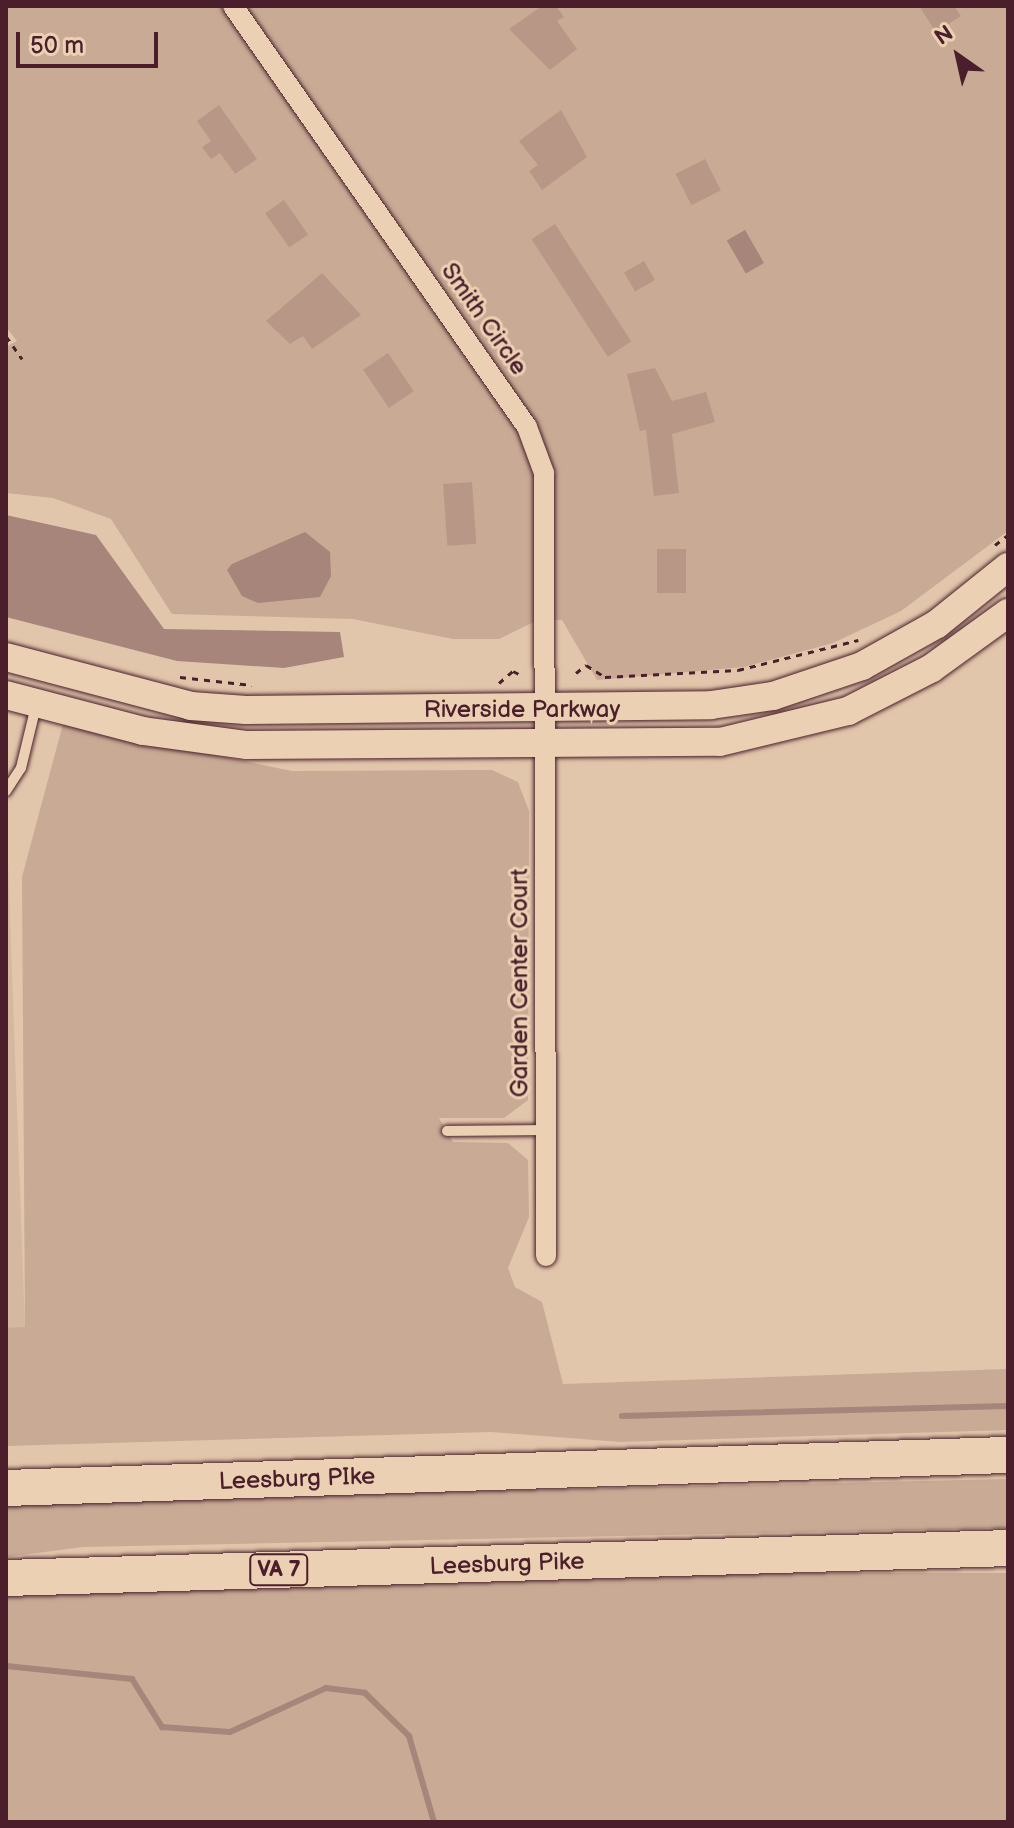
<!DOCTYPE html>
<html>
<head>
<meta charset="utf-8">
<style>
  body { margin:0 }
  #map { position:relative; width:1014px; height:1828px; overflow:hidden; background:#e2c6ab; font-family:"Balsamiq Sans",sans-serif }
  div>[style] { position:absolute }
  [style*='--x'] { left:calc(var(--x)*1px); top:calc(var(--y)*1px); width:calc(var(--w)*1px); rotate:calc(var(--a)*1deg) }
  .built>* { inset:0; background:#d5b8a0 }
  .green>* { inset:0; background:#c9aa95; transform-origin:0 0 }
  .water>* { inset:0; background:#a7857a; transform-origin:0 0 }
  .stream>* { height:6px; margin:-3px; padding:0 3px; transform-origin:3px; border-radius:3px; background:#a7857a }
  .building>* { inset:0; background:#b89787; transform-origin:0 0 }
  .path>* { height:3px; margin-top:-1.5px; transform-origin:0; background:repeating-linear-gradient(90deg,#4a1f2b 0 6px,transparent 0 12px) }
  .roads { filter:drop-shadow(0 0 2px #4a1f2b) drop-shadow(0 0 2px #4a1f2b) }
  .lane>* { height:10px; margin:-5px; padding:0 5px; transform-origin:5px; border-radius:5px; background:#ecd0b3 }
  .street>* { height:20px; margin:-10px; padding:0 10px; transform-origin:10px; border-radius:10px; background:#ecd0b3 }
  .secondary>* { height:28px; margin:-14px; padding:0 14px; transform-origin:14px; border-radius:14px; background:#ecd0b3 }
  .highway>* { height:36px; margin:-18px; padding:0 18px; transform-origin:18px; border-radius:18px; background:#ecd0b3 }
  span { translate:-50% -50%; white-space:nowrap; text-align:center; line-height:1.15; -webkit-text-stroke:6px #ecd0b3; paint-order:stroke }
  .shield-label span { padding:2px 6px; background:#ecd0b3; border:2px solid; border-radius:6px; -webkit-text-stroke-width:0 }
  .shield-label { font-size:22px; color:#4a1f2b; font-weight:700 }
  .street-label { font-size:24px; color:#4a1f2b }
  .frame { position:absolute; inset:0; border:8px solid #4a1f2b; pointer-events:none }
  .north { position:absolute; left:918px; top:16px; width:80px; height:80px; -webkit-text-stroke:6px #ecd0b3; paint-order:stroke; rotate:326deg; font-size:22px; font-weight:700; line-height:32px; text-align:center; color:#4a1f2b }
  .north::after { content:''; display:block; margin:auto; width:28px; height:36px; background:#4a1f2b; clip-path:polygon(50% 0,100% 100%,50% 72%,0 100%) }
  .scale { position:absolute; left:16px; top:32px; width:142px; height:36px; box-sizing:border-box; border:4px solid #4a1f2b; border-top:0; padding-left:10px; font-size:24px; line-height:28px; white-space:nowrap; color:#4a1f2b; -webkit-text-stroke:6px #ecd0b3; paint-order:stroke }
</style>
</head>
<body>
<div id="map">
  <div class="built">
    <div style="clip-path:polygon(6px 809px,25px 1328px,6px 1328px)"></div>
  </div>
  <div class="green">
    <div style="clip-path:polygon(6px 6px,1008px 6px,1008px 531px,901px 611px,833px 643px,744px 667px,597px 680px,562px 620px,540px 619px,499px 639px,453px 639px,353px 619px,172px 614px,111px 519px,53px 498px,6px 493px,6px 347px,17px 341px,6px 327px)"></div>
    <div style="clip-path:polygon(63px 724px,292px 771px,492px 770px,518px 782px,529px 811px,528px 1100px,504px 1118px,439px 1118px,453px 1142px,508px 1143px,528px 1160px,529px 1217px,508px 1268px,515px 1287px,542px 1302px,563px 1384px,1008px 1369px,1008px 1430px,620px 1442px,491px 1432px,6px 1446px,6px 1328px,25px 1327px,22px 877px)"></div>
    <div style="clip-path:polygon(1008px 1479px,1008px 1528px,83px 1547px,6px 1557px,6px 1502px)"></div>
    <div style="left:1008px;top:1573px;width:249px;height:1002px;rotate:90deg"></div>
  </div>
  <div class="water">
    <div style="left:745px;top:230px;width:38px;height:21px;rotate:60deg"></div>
    <div style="clip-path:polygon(6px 515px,96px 535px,164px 629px,340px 632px,344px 657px,284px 668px,177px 661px,6px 617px)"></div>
    <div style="clip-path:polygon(305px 532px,330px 552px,331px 576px,320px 597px,258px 603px,242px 596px,227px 570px,232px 564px)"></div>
  </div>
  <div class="stream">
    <div style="--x:622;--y:1416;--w:386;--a:-1.5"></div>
    <div style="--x:6;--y:1666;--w:127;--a:5.9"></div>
    <div style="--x:132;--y:1679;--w:57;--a:58"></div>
    <div style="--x:162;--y:1727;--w:68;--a:4.2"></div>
    <div style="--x:230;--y:1732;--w:106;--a:-24.6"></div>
    <div style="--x:326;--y:1688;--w:39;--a:7"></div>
    <div style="--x:365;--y:1693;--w:62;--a:44.3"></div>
    <div style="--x:409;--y:1736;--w:90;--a:73.8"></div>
  </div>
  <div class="building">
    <div style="clip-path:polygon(542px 6px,556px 6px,564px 17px,557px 21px,577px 49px,550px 70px,509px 29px)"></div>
    <div style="clip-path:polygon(919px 6px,954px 6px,961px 16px,936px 32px)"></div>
    <div style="clip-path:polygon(219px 105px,257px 159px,235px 174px,220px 153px,211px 159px,202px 147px,211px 141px,197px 121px)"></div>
    <div style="clip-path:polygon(561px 110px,587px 157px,542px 190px,529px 171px,538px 165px,519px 141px)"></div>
    <div style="left:705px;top:159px;width:35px;height:33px;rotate:63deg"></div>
    <div style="left:284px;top:200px;width:42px;height:23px;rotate:55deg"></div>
    <div style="left:555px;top:224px;width:140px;height:28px;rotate:57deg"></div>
    <div style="left:644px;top:261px;width:22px;height:23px;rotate:60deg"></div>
    <div style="clip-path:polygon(322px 273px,361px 315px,312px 349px,303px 336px,290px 344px,266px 321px)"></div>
    <div style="left:388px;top:353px;width:46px;height:30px;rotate:56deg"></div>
    <div style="clip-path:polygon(655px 368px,672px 401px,706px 392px,715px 422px,672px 434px,679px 493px,654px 496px,646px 430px,640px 431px,627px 374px)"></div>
    <div style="left:472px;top:482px;width:62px;height:29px;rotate:86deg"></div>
    <div style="left:657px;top:549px;width:29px;height:44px"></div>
  </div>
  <div class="path">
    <div style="--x:6;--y:336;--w:28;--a:55"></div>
    <div style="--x:995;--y:545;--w:16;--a:-38"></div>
    <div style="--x:576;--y:673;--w:13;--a:-39"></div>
    <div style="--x:586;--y:665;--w:22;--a:32"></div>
    <div style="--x:605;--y:677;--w:133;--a:-3"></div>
    <div style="--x:738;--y:670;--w:124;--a:-14"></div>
    <div style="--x:180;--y:677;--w:72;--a:6.3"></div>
    <div style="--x:499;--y:683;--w:18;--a:-41"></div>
    <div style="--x:513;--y:671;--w:11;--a:27"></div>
  </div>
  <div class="roads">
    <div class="lane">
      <div style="--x:6;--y:791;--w:27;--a:-57"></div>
      <div style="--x:21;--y:768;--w:64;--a:-76.4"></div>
      <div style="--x:447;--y:1131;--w:98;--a:-0.6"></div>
    </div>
    <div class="street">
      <div style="--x:233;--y:6;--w:513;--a:55.07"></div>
      <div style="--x:527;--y:427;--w:49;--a:69.7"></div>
      <div style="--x:544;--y:473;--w:783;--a:89.85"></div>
    </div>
    <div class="secondary">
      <div style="--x:6;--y:657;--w:191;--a:14.8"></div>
      <div style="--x:191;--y:706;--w:55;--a:4.2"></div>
      <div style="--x:246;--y:710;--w:465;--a:-0.6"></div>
      <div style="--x:711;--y:705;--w:63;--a:-8.3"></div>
      <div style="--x:773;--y:696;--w:94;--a:-18.6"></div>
      <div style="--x:862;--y:666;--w:86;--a:-29.2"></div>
      <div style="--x:937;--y:624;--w:91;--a:-38.8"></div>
      <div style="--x:6;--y:695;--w:142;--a:14.7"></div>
      <div style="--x:143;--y:731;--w:105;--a:7.7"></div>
      <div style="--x:247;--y:745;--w:473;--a:-0.4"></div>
      <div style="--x:720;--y:742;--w:132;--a:-13.6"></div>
      <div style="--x:848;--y:711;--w:94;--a:-27.1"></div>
      <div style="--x:932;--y:668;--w:94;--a:-35.9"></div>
    </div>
    <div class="highway">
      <div style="--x:6;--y:1488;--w:1003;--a:-1.89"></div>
      <div style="--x:6;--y:1578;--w:1002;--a:-1.71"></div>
    </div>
  </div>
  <div class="shield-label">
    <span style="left:279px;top:1570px">VA 7</span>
  </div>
  <div class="street-label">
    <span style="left:484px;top:319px;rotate:55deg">Smith Circle</span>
    <span style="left:522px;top:710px">Riverside Parkway</span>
    <span style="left:520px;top:983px;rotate:-90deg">Garden Center Court</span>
    <span style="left:297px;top:1479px;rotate:-2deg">Leesburg PIke</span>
    <span style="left:507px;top:1564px;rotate:-2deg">Leesburg Pike</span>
  </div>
  <div class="frame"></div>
  <div class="north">N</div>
  <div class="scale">50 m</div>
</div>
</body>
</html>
